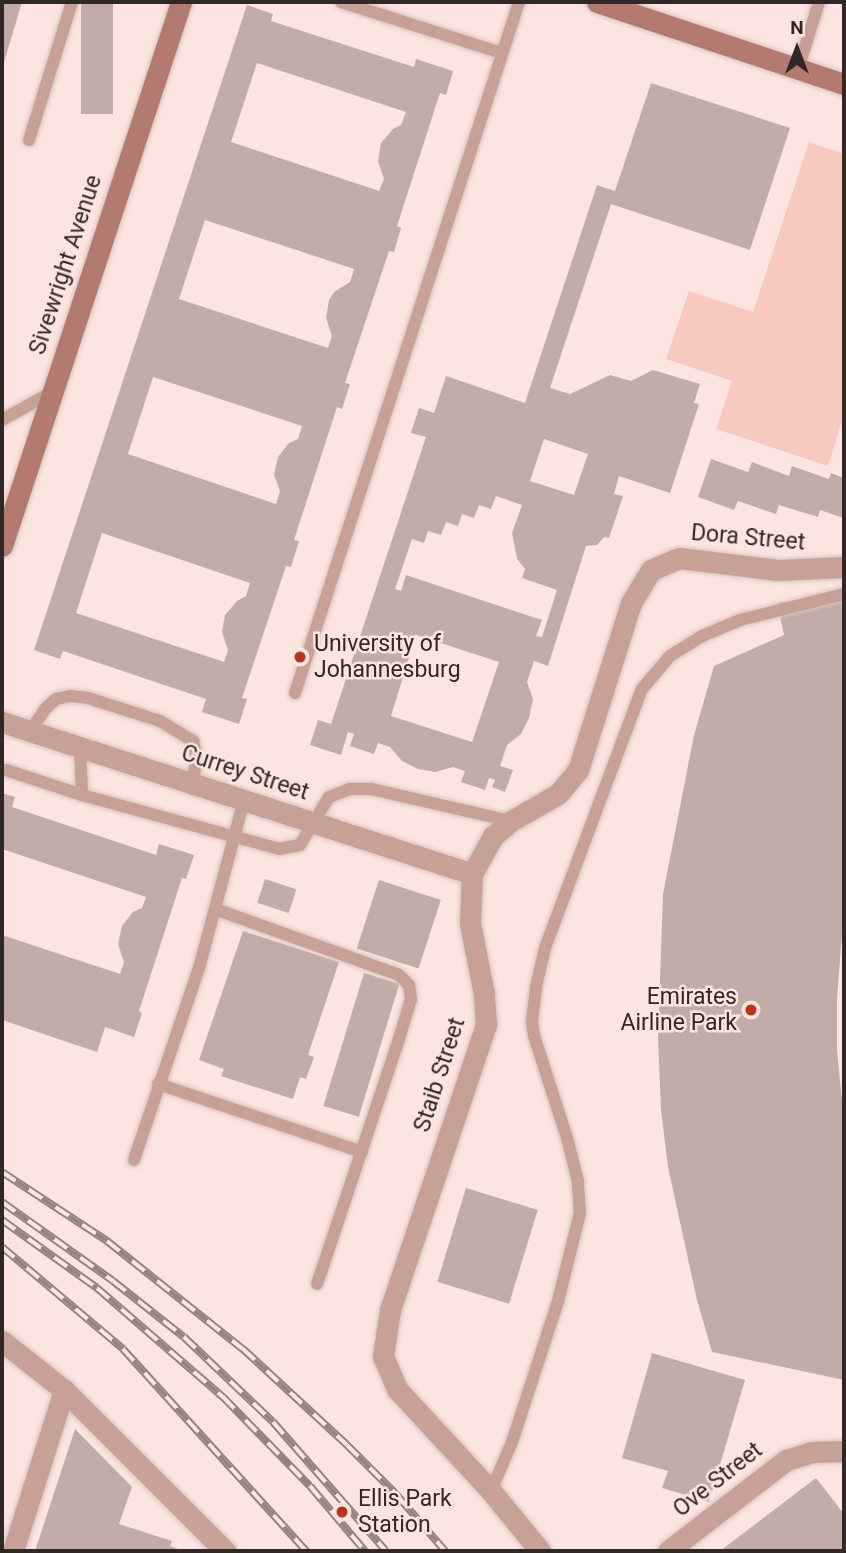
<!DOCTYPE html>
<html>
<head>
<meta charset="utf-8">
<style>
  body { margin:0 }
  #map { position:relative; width:846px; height:1553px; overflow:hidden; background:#fce5e1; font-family:Roboto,sans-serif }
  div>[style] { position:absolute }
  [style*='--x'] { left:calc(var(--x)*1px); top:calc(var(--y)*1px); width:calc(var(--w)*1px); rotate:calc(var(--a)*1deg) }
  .green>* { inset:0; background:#f8c9bf }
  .building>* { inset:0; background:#c2aca8; transform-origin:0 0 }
  .roads { filter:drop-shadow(0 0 2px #d7c3bf) drop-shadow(0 0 2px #d7c3bf) }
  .lane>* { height:12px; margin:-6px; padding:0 6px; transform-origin:6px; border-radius:6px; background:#c7a098 }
  .street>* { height:21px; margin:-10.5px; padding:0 10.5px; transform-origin:10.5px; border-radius:10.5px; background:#c7a098 }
  .secondary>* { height:21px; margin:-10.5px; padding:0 10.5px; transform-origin:10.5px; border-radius:10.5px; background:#b37b70 }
  .rail>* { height:8px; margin-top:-4px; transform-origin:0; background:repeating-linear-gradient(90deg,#fce5e1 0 16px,#938481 0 32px); box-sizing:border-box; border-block:2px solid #938481 }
  .dots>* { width:19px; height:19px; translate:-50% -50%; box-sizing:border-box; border:4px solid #fce5e1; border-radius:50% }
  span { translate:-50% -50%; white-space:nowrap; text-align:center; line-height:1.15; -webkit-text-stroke:5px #fce5e1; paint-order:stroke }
  .street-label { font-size:23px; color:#302826 }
  .poi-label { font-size:23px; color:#302826 }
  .left { translate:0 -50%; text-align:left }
  .right { translate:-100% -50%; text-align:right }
  .frame { position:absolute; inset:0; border:4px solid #302826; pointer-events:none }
  .north { position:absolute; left:762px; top:14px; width:70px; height:70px; -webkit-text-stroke:5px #fce5e1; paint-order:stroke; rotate:0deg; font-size:19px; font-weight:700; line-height:28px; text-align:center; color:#302826 }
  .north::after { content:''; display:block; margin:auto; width:24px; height:32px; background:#302826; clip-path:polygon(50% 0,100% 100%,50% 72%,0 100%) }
</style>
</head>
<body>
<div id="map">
  <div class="green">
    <div style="clip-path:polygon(809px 142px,844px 154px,844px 415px,828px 466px,716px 429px,732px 381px,666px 359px,689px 291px,753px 312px)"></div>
  </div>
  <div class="building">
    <div style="clip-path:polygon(2px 2px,22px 2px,2px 69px)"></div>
    <div style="left:81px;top:2px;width:32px;height:112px"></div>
    <div style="clip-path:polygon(evenodd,247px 5px,273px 14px,271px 21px,414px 67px,416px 59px,453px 71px,446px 95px,440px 93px,397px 226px,401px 228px,394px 252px,389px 251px,345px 383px,350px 384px,342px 409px,337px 407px,294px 540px,299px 541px,291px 567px,286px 566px,242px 698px,247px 699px,239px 724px,202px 712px,206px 699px,63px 651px,60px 659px,34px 650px,247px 5px,257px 63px,406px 112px,401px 125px,393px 129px,381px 143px,378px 161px,384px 179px,379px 191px,231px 142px,257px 63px,247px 5px,205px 220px,354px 269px,350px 282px,334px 292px,329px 300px,326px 318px,332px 336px,328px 348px,179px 299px,205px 220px,247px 5px,153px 377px,302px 426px,298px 439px,289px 443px,278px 457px,274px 475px,280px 491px,276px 504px,128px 454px,153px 377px,247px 5px,102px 533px,250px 583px,246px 596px,237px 601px,225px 615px,222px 632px,228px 650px,224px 662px,76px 613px,102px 533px)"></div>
    <div style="clip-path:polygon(evenodd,651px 83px,790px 128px,750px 250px,611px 204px,550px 388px,570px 394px,610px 375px,631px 381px,653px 370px,700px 384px,694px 403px,699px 404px,670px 493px,619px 476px,614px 494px,623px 496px,609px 538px,604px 537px,597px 545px,586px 546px,548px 666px,534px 661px,527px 682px,533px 699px,529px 718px,521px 734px,507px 745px,500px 766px,513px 770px,505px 792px,492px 787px,495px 780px,489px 778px,485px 790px,461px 782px,465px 771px,453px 767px,435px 772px,418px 769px,402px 761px,390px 747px,378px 743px,374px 754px,350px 746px,354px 734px,348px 732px,341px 755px,310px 745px,318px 720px,331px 724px,426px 437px,411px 433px,419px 408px,434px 413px,446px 376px,525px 403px,597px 185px,615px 191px,651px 83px,544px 439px,588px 454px,574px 495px,530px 481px,544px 439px,651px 83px,496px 496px,522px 505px,512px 533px,517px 559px,525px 569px,522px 578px,557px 590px,542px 637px,536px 636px,542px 620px,406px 575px,401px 591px,395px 589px,412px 539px,424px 543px,428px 531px,441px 535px,446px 522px,458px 526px,462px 514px,474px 518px,479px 505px,491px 509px,496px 496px,651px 83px,416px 635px,499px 662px,472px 742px,391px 716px,416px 635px)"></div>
    <div style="clip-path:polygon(711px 459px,748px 472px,752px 462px,789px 476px,792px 466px,829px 479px,831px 473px,844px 478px,844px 518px,820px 510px,818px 517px,779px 505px,776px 514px,738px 501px,734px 510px,698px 497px)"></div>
    <div style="clip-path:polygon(844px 591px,844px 907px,837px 998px,837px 1050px,844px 1121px,844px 1380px,712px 1352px,697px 1300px,668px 1167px,661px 1110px,658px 1038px,663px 894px,694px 735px,714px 666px,784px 635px,777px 603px)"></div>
    <div style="clip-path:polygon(2px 793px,15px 797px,12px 807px,156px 855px,159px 844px,194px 855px,186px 879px,182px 878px,139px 1011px,142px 1013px,134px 1037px,105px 1027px,97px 1052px,2px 1020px,2px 935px,120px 974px,124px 962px,118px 944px,122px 926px,133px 912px,142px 908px,146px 897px,2px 849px)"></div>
    <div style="left:265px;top:879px;width:33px;height:25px;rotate:18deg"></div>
    <div style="left:379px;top:880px;width:65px;height:72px;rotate:18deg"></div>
    <div style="clip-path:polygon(243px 931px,339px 962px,308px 1055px,314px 1057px,306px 1079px,300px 1077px,293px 1099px,221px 1076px,224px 1069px,199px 1060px)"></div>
    <div style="left:364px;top:973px;width:37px;height:139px;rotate:17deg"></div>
    <div style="left:466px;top:1188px;width:75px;height:98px;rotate:17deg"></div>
    <div style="clip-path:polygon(652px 1353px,745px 1380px,709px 1502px,662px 1488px,668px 1471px,622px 1458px)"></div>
    <div style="clip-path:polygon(75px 1429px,132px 1487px,119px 1524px,172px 1541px,170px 1546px,183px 1551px,35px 1551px)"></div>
    <div style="clip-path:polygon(816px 1478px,844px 1514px,844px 1551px,720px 1551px)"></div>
  </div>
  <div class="roads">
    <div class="lane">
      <div style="--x:341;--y:2;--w:169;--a:17.6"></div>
      <div style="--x:798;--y:69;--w:70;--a:-72.6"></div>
      <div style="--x:29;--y:140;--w:145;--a:-72.7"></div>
      <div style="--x:2;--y:420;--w:57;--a:-29.2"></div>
      <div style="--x:295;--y:693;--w:726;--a:-72.04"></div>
      <div style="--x:30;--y:731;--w:28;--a:-55"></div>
      <div style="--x:46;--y:708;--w:13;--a:-42"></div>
      <div style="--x:56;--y:699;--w:14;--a:-12"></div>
      <div style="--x:70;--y:696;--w:18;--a:6"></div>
      <div style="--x:88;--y:698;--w:76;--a:17.7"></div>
      <div style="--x:160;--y:721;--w:39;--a:31"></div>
      <div style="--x:193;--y:741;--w:17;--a:77"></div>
      <div style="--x:197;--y:758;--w:25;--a:101"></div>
      <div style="--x:80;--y:747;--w:48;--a:87.6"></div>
      <div style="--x:82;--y:795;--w:204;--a:15.3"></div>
      <div style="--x:279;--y:849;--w:21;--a:-11"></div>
      <div style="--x:300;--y:845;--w:56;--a:-58.9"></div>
      <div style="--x:329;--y:797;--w:22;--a:-21"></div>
      <div style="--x:350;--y:789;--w:21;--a:0"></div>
      <div style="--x:371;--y:789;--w:144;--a:12.9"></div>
      <div style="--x:6;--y:770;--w:80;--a:18.2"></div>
      <div style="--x:215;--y:909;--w:195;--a:19.7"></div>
      <div style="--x:399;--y:975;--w:14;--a:45"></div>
      <div style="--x:409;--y:985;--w:14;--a:82"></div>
      <div style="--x:411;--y:999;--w:45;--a:106.8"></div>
      <div style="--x:398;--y:1042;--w:255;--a:108.5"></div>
      <div style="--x:158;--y:1084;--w:215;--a:18.4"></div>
      <div style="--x:134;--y:1160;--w:203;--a:-71.3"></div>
      <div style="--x:199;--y:968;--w:174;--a:-75"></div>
      <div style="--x:491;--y:1491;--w:53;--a:-66.8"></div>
      <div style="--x:512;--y:1442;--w:148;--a:-71.9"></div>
      <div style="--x:558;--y:1301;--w:91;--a:-76"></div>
      <div style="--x:580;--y:1213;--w:32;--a:-94"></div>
      <div style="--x:578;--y:1181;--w:44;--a:-104.3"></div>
      <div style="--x:567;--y:1138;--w:107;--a:-107.9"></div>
      <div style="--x:534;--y:1036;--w:15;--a:-98"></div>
      <div style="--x:532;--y:1021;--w:34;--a:-83"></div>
      <div style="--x:536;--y:987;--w:40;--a:-77"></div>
      <div style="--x:545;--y:948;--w:277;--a:-69.5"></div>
      <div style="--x:642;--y:689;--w:43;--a:-49.7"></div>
      <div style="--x:670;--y:656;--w:38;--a:-32"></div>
      <div style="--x:702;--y:636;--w:41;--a:-22.8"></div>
      <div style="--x:740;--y:620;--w:107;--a:-14"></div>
    </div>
    <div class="street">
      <div style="--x:2;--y:722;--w:494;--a:17.9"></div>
      <div style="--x:2;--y:1341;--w:79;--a:38.3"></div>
      <div style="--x:64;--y:1390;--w:228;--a:45"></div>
      <div style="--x:13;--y:1551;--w:169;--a:-72.4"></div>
      <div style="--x:540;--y:1551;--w:77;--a:-129.2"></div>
      <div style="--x:491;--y:1491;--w:139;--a:-132.7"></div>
      <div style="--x:397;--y:1389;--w:36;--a:-113"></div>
      <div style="--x:383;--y:1356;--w:47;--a:-81.3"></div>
      <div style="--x:390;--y:1310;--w:301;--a:-71.4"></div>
      <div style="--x:486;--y:1025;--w:31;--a:-94"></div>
      <div style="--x:484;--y:994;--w:72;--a:-101.2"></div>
      <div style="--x:470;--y:923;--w:49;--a:-87.7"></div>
      <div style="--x:472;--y:874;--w:43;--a:-61.1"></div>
      <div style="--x:493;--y:836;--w:23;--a:-40"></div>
      <div style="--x:511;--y:821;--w:54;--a:-29.9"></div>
      <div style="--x:558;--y:794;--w:31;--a:-50"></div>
      <div style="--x:578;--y:770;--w:175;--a:-72.4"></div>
      <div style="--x:631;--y:603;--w:39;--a:-59"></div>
      <div style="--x:651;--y:570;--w:30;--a:-23"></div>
      <div style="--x:679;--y:558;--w:100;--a:6.9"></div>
      <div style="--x:778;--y:570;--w:66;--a:-2.6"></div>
      <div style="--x:668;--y:1551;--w:149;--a:-37.6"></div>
      <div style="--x:786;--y:1460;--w:27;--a:-17"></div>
      <div style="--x:812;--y:1452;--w:32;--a:-2"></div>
    </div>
    <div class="secondary">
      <div style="--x:597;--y:2;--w:260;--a:18.4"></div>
      <div style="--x:2;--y:546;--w:573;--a:-71.79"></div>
    </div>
  </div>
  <div class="rail">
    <div style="--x:2;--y:1172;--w:126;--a:33.3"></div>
    <div style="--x:107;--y:1241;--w:174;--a:38.5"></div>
    <div style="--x:243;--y:1349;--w:142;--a:42.7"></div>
    <div style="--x:347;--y:1445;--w:68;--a:45"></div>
    <div style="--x:395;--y:1493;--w:77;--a:49.2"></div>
    <div style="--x:2;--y:1202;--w:136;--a:35.4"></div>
    <div style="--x:113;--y:1281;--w:90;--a:38.3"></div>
    <div style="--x:184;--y:1337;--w:123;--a:43.7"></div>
    <div style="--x:273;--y:1422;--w:171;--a:48.8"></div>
    <div style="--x:2;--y:1220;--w:117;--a:35.6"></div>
    <div style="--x:97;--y:1288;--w:167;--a:40.9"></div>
    <div style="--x:223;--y:1397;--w:124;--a:45.7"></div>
    <div style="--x:310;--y:1486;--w:85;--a:49.8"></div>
    <div style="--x:2;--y:1247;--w:158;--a:40.1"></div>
    <div style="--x:123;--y:1349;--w:273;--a:47.8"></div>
  </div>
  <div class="dots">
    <div style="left:300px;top:657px;background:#bf331e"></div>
    <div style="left:751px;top:1010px;background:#bf331e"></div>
    <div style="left:342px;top:1512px;background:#bf331e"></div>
  </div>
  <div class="street-label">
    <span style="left:66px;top:265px;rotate:-72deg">Sivewright Avenue</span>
    <span style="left:748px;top:538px;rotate:5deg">Dora Street</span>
    <span style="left:245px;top:773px;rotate:18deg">Currey Street</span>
    <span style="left:440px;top:1075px;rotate:-72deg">Staib Street</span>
    <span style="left:718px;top:1480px;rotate:-38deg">Ove Street</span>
  </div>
  <div class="poi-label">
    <span class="left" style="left:314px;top:657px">University of<br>Johannesburg</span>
    <span class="right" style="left:737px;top:1010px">Emirates<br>Airline Park</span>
    <span class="left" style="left:358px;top:1512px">Ellis Park<br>Station</span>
  </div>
  <div class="frame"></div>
  <div class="north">N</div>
</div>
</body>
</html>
